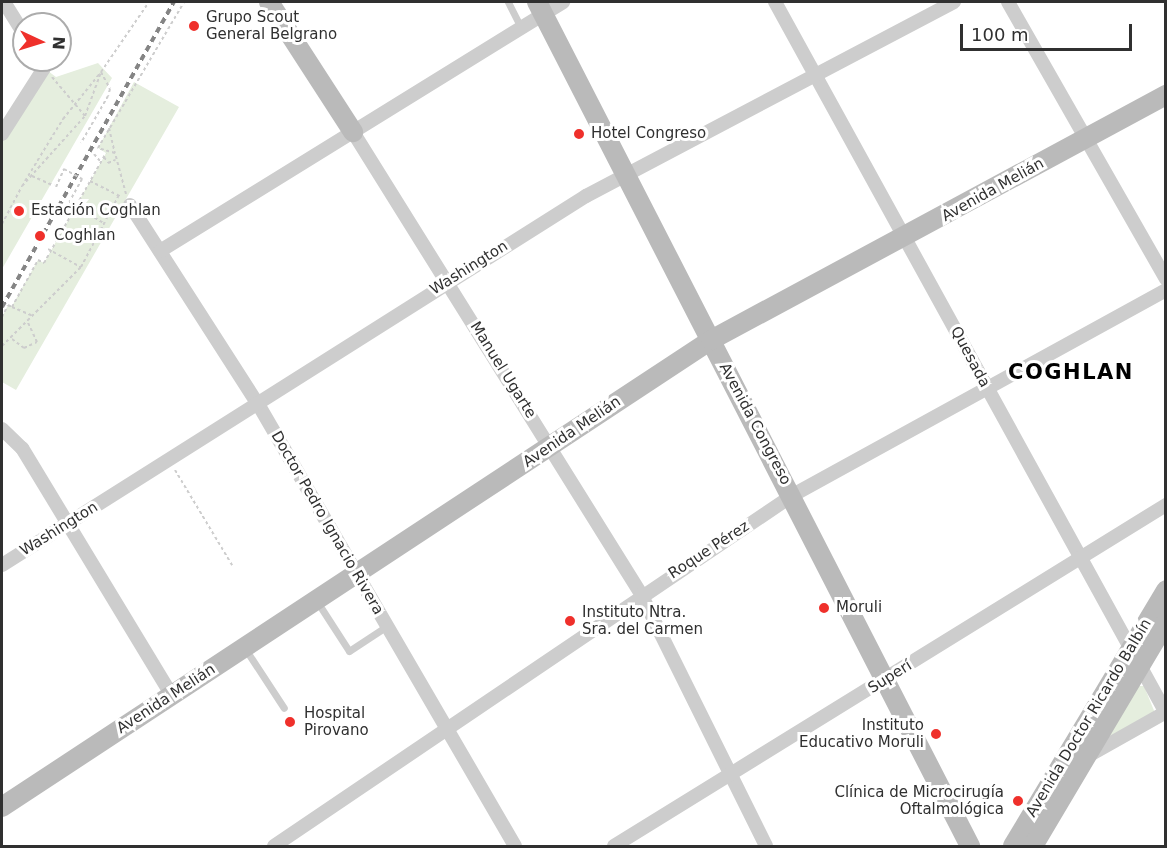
<!DOCTYPE html>
<html>
<head>
<meta charset="utf-8">
<style>
  body { margin:0 }
  #map { position:relative; width:1167px; height:848px; overflow:hidden; background:#fff; font-family:"DejaVu Sans",sans-serif }
  div>[style] { position:absolute }
  [style*='--x'] { left:calc(var(--x)*1px); top:calc(var(--y)*1px); width:calc(var(--w)*1px); rotate:calc(var(--a)*1deg) }
  .green>* { inset:0; background:#e5eede }
  .path>* { height:2px; margin-top:-1px; transform-origin:0; background:repeating-linear-gradient(90deg,#cdcdcd 0 3px,transparent 0 6px) }
  .lane>* { height:7px; margin:-3.5px; padding:0 3.5px; transform-origin:3.5px; border-radius:3.5px; background:#cdcdcd }
  .street>* { height:14px; margin:-7px; padding:0 7px; transform-origin:7px; border-radius:7px; background:#cdcdcd }
  .secondary>* { height:20px; margin:-10px; padding:0 10px; transform-origin:10px; border-radius:10px; background:#bababa }
  .rail>* { height:4px; margin-top:-2px; transform-origin:0; background:repeating-linear-gradient(90deg,#858585 0 6px,transparent 0 10.5px) }
  .path-bridge>* { height:2px; margin-top:-1px; transform-origin:0; background:repeating-linear-gradient(90deg,#cdcdcd 0 3px,transparent 0 6px) }
  .dots>* { width:16px; height:16px; translate:-50% -50%; box-sizing:border-box; border:3px solid #fff; border-radius:50% }
  span { translate:-50% -50%; white-space:nowrap; text-align:center; line-height:1.15; -webkit-text-stroke:6px #fff; paint-order:stroke }
  .poi-label { font-size:15px; color:#303030 }
  .left { translate:0 -50%; text-align:left }
  .right { translate:-100% -50%; text-align:right }
  .street-label { font-size:15px; color:#303030 }
  .district-label { font-size:21px; color:#000; font-weight:700; letter-spacing:1.5px }
  .frame { position:absolute; inset:0; border:3px solid #303030; pointer-events:none }
  .north { position:absolute; left:12px; top:12px; width:60px; height:60px; box-sizing:border-box; background:#fff; border:2px solid #acacac; border-radius:50%; rotate:94deg; font-size:16px; font-weight:700; line-height:24px; text-align:center; color:#303030 }
  .north::after { content:''; display:block; margin:auto; width:21px; height:27px; background:#ef302b; clip-path:polygon(50% 0,100% 100%,50% 72%,0 100%) }
  .scale { position:absolute; left:960px; top:24px; width:172px; height:27px; box-sizing:border-box; border:3px solid #303030; border-top:0; padding-left:8px; font-size:18px; line-height:21px; white-space:nowrap; color:#303030; -webkit-text-stroke:4px #fff; paint-order:stroke }
</style>
</head>
<body>
<div id="map">
  <div class="green">
    <div style="clip-path:polygon(98px 63px,112px 78px,2px 269px,2px 134px,44px 68px,56px 77px)"></div>
    <div style="clip-path:polygon(134px 82px,179px 107px,16px 390px,2px 382px,2px 317px,8px 305px,12px 306px,38px 260px,44px 263px,101px 162px,106px 153px,98px 148px)"></div>
    <div style="clip-path:polygon(1135px 686px,1144px 686px,1155px 713px,1113px 737px,1104px 736px)"></div>
  </div>
  <div class="path">
    <div style="--x:52;--y:77;--w:51;--a:49.8"></div>
    <div style="--x:109;--y:128;--w:26;--a:77"></div>
    <div style="--x:94;--y:154;--w:11;--a:49"></div>
    <div style="--x:104;--y:157;--w:7;--a:56"></div>
    <div style="--x:108;--y:163;--w:8;--a:-23"></div>
    <div style="--x:32;--y:176;--w:24;--a:24"></div>
    <div style="--x:82;--y:179;--w:26;--a:119"></div>
    <div style="--x:69;--y:202;--w:42;--a:31.4"></div>
    <div style="--x:25;--y:181;--w:73;--a:-58.5"></div>
    <div style="--x:63;--y:119;--w:60;--a:-51"></div>
    <div style="--x:101;--y:72;--w:19;--a:62"></div>
    <div style="--x:110;--y:89;--w:7;--a:106"></div>
    <div style="--x:108;--y:96;--w:54;--a:119.9"></div>
    <div style="--x:90;--y:181;--w:34;--a:27"></div>
    <div style="--x:56;--y:187;--w:20;--a:-66"></div>
    <div style="--x:126;--y:194;--w:42;--a:-105"></div>
    <div style="--x:115;--y:153;--w:18;--a:-164"></div>
    <div style="--x:98;--y:148;--w:169;--a:-59.5"></div>
    <div style="--x:2;--y:224;--w:43;--a:-62.2"></div>
    <div style="--x:22;--y:186;--w:94;--a:-48"></div>
    <div style="--x:85;--y:116;--w:47;--a:-70"></div>
    <div style="--x:101;--y:72;--w:85;--a:-55.6"></div>
    <div style="--x:48;--y:249;--w:38;--a:29"></div>
    <div style="--x:12;--y:307;--w:21;--a:23"></div>
    <div style="--x:2;--y:317;--w:13;--a:-63"></div>
    <div style="--x:8;--y:305;--w:4;--a:27"></div>
    <div style="--x:12;--y:307;--w:54;--a:-61"></div>
    <div style="--x:38;--y:260;--w:7;--a:27"></div>
    <div style="--x:44;--y:263;--w:126;--a:-60.6"></div>
    <div style="--x:12;--y:339;--w:15;--a:37"></div>
    <div style="--x:24;--y:348;--w:14;--a:-25"></div>
    <div style="--x:37;--y:342;--w:23;--a:-115"></div>
    <div style="--x:2;--y:346;--w:112;--a:-45"></div>
    <div style="--x:81;--y:267;--w:81;--a:-62.2"></div>
    <div style="--x:175;--y:470;--w:111;--a:59"></div>
  </div>
  <div class="lane">
    <div style="--x:508;--y:2;--w:27;--a:63"></div>
    <div style="--x:318;--y:603;--w:57;--a:57.1"></div>
    <div style="--x:349;--y:651;--w:45;--a:-33.3"></div>
    <div style="--x:246;--y:650;--w:69;--a:56.8"></div>
  </div>
  <div class="street">
    <div style="--x:4;--y:2;--w:38;--a:58"></div>
    <div style="--x:775;--y:2;--w:811;--a:61.19"></div>
    <div style="--x:1008;--y:2;--w:319;--a:60.3"></div>
    <div style="--x:353;--y:132;--w:544;--a:58.06"></div>
    <div style="--x:641;--y:594;--w:281;--a:63.6"></div>
    <div style="--x:2;--y:134;--w:78;--a:-57.5"></div>
    <div style="--x:44;--y:68;--w:9;--a:-122"></div>
    <div style="--x:130;--y:205;--w:237;--a:57.3"></div>
    <div style="--x:258;--y:404;--w:511;--a:59.82"></div>
    <div style="--x:160;--y:251;--w:474;--a:-31.7"></div>
    <div style="--x:2;--y:429;--w:28;--a:44"></div>
    <div style="--x:22;--y:448;--w:290;--a:58.8"></div>
    <div style="--x:2;--y:565;--w:691;--a:-32.29"></div>
    <div style="--x:586;--y:196;--w:416;--a:-27.8"></div>
    <div style="--x:1088;--y:756;--w:90;--a:-29.4"></div>
    <div style="--x:274;--y:846;--w:627;--a:-34.07"></div>
    <div style="--x:793;--y:495;--w:426;--a:-28.8"></div>
    <div style="--x:614;--y:846;--w:649;--a:-31.71"></div>
  </div>
  <div class="secondary">
    <div style="--x:269;--y:2;--w:155;--a:57.1"></div>
    <div style="--x:537;--y:2;--w:949;--a:62.84"></div>
    <div style="--x:2;--y:807;--w:849;--a:-33.37"></div>
    <div style="--x:711;--y:340;--w:517;--a:-28.3"></div>
    <div style="--x:1013;--y:846;--w:298;--a:-59.1"></div>
    <div style="--x:1033;--y:846;--w:261;--a:-59.3"></div>
  </div>
  <div class="rail">
    <div style="--x:2;--y:307;--w:350;--a:-60.6"></div>
  </div>
  <div class="path-bridge">
    <div style="--x:64;--y:169;--w:21;--a:29"></div>
  </div>
  <div class="dots">
    <div style="left:194px;top:26px;background:#ef302b"></div>
    <div style="left:579px;top:134px;background:#ef302b"></div>
    <div style="left:19px;top:211px;background:#ef302b"></div>
    <div style="left:40px;top:236px;background:#ef302b"></div>
    <div style="left:824px;top:608px;background:#ef302b"></div>
    <div style="left:570px;top:621px;background:#ef302b"></div>
    <div style="left:290px;top:722px;background:#ef302b"></div>
    <div style="left:936px;top:734px;background:#ef302b"></div>
    <div style="left:1018px;top:801px;background:#ef302b"></div>
  </div>
  <div class="poi-label">
    <span class="left" style="left:206px;top:26px">Grupo Scout<br>General Belgrano</span>
    <span class="left" style="left:591px;top:134px">Hotel Congreso</span>
    <span class="left" style="left:31px;top:211px">Estación Coghlan</span>
    <span class="left" style="left:54px;top:236px">Coghlan</span>
    <span class="left" style="left:836px;top:608px">Moruli</span>
    <span class="left" style="left:582px;top:621px">Instituto Ntra.<br>Sra. del Carmen</span>
    <span class="left" style="left:304px;top:722px">Hospital<br>Pirovano</span>
    <span class="right" style="left:924px;top:734px">Instituto<br>Educativo Moruli</span>
    <span class="right" style="left:1004px;top:801px">Clínica de Microcirugía<br>Oftalmológica</span>
  </div>
  <div class="street-label">
    <span style="left:993px;top:190px;rotate:-29deg">Avenida Melián</span>
    <span style="left:469px;top:268px;rotate:-32deg">Washington</span>
    <span style="left:970px;top:357px;rotate:62deg">Quesada</span>
    <span style="left:503px;top:370px;rotate:58deg">Manuel Ugarte</span>
    <span style="left:755px;top:424px;rotate:62deg">Avenida Congreso</span>
    <span style="left:572px;top:432px;rotate:-34deg">Avenida Melián</span>
    <span style="left:327px;top:523px;rotate:60deg">Doctor Pedro Ignacio Rivera</span>
    <span style="left:59px;top:529px;rotate:-32deg">Washington</span>
    <span style="left:709px;top:550px;rotate:-33deg">Roque Pérez</span>
    <span style="left:890px;top:677px;rotate:-32deg">Superí</span>
    <span style="left:166px;top:699px;rotate:-33deg">Avenida Melián</span>
    <span style="left:1089px;top:718px;rotate:-59deg">Avenida Doctor Ricardo Balbín</span>
  </div>
  <div class="district-label">
    <span style="left:1071px;top:372px">COGHLAN</span>
  </div>
  <div class="frame"></div>
  <div class="north">N</div>
  <div class="scale">100 m</div>
</div>
</body>
</html>
